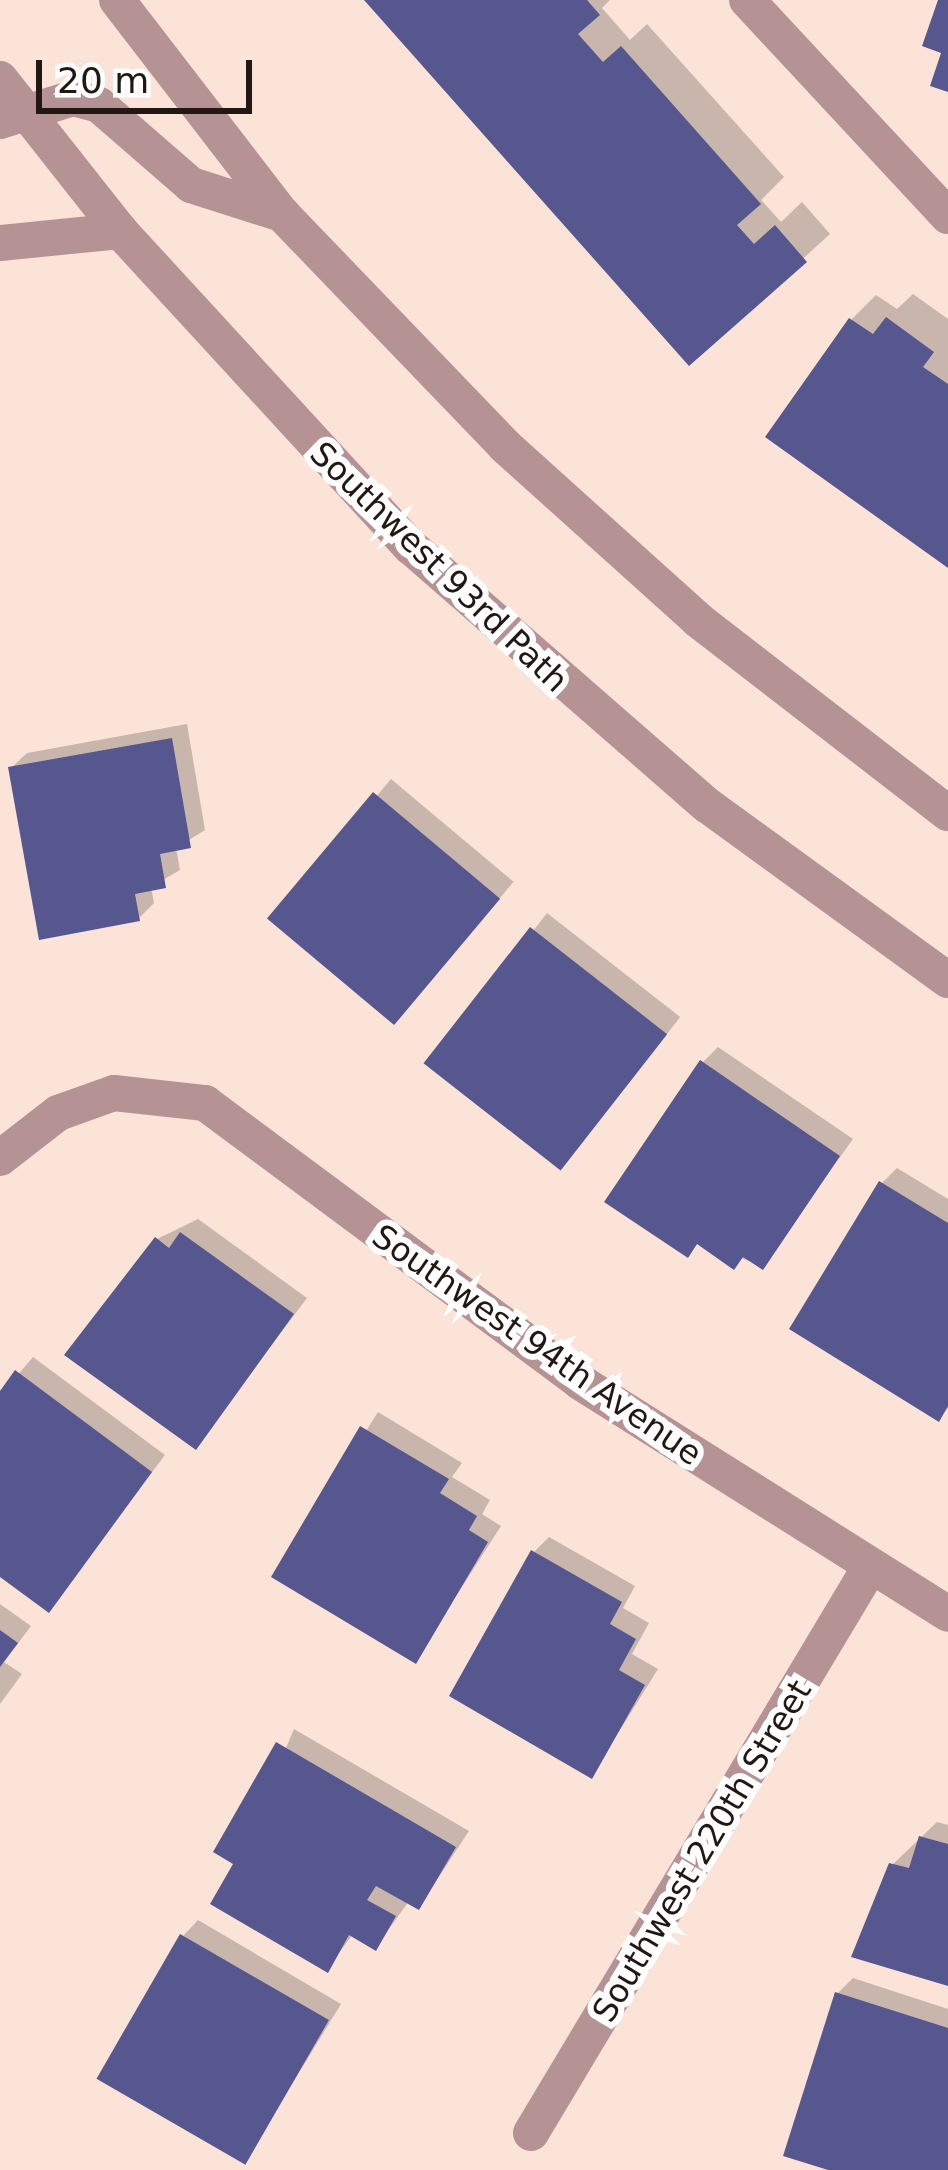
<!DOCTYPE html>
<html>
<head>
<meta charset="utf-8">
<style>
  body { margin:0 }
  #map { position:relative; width:948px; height:2170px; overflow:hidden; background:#fbe3d8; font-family:"DejaVu Sans",sans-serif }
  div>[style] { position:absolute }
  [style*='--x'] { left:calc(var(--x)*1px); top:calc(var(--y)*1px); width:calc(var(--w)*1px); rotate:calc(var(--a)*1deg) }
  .shadow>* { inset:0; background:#0003; transform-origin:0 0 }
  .building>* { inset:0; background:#56578f; transform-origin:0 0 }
  .minor>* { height:36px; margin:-18px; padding:0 18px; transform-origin:18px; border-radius:18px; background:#b59394 }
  span { translate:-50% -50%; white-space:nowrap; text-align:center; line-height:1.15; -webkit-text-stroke:12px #fff; paint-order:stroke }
  .street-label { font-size:33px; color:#221813 }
  .scale { position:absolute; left:36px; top:60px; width:216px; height:54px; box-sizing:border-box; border:6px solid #221813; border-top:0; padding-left:15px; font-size:36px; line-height:42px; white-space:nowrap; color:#221813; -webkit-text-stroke:9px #fff; paint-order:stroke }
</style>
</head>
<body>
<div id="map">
  <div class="shadow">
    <div style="clip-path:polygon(368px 0,610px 0,602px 8px,630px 40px,647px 24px,784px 177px,761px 200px,781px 222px,802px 202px,830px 234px,690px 362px)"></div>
    <div style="clip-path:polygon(913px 294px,948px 319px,948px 564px,851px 320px,876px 295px,897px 309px)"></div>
    <div style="clip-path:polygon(187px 724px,205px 830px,176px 848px,180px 870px,151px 887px,154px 903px,138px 919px,11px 768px,27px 753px)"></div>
    <div style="left:391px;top:779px;width:160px;height:184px;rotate:40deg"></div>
    <div style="left:547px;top:913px;width:169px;height:191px;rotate:38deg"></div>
    <div style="clip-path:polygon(718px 1047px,853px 1139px,762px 1266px,699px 1242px,687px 1254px,703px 1062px)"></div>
    <div style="clip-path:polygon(897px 1168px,948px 1199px,948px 1408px,938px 1418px,882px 1183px)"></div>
    <div style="clip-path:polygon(198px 1219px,307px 1298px,195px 1447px,157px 1239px)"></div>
    <div style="clip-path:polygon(33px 1357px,165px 1455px,49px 1609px,0 1573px,0 1396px)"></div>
    <div style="clip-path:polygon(378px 1412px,462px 1463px,452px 1477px,490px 1500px,482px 1514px,501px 1526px,415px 1660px,275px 1576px)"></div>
    <div style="clip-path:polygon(549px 1537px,635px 1586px,623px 1608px,649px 1623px,632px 1654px,658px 1669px,592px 1775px,534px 1552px)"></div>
    <div style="clip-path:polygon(0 1604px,31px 1626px,4px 1662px,22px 1674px,0 1704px)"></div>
    <div style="clip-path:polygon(294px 1729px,469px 1831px,419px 1907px,409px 1901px,376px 1947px,353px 1934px,327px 1969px,237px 1863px)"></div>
    <div style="clip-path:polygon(937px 1822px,948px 1825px,948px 1983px,892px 1865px)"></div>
    <div style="clip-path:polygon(198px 1920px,341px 2004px,245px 2161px,183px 1936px)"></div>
    <div style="clip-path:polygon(853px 1978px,948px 2009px,948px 2170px,838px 2170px,837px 1994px)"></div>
  </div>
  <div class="building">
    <div style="clip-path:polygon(364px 0,587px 0,600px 15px,578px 34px,603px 62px,621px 46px,761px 204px,737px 225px,754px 244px,775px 225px,807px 262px,689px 366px)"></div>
    <div style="clip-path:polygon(938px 0,948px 0,948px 92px,930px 86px,941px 53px,922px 46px)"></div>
    <div style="clip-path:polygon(886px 317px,934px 352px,923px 367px,948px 384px,948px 568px,765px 437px,849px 318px,873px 334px)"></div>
    <div style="clip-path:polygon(172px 738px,191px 848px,160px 854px,166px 888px,135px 894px,140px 921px,39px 940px,8px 767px)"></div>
    <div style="left:373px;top:792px;width:166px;height:165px;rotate:40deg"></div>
    <div style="left:530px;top:927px;width:174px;height:173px;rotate:38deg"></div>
    <div style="clip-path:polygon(700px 1060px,840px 1156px,763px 1270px,743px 1257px,734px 1270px,697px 1244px,688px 1258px,604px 1202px)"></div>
    <div style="clip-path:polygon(879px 1181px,948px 1223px,948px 1406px,939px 1422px,789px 1329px)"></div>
    <div style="clip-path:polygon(180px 1232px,294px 1314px,196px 1450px,64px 1355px,155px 1237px,169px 1248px)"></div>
    <div style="clip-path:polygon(15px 1370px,152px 1472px,49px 1613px,0 1577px,0 1391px)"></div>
    <div style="clip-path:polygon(360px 1426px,449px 1479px,440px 1493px,477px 1516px,469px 1530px,488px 1542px,416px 1664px,271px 1577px)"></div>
    <div style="clip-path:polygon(531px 1550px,622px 1602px,610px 1624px,636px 1639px,619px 1670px,645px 1685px,592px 1779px,449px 1696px)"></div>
    <div style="clip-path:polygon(0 1630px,18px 1643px,0 1667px)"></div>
    <div style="clip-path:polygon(276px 1742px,456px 1847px,419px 1910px,376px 1886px,367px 1900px,396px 1916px,376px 1951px,349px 1935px,328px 1973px,210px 1904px,233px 1864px,213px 1852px)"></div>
    <div style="clip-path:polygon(919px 1836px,948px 1844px,948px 1986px,851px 1957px,889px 1863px,909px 1868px)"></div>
    <div style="left:180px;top:1934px;width:172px;height:167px;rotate:30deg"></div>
    <div style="clip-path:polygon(835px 1992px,948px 2028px,948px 2170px,828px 2170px,783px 2156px)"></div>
  </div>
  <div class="minor">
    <div style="--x:117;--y:0;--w:270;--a:52.4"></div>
    <div style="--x:282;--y:214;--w:322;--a:46.1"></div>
    <div style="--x:505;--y:446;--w:260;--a:42"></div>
    <div style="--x:698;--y:620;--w:316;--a:37.7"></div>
    <div style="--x:747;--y:0;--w:295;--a:47.1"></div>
    <div style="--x:0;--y:79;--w:194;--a:51.7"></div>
    <div style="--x:120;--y:231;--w:430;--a:47.4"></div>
    <div style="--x:411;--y:547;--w:393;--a:41.1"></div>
    <div style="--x:707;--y:805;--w:298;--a:36"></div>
    <div style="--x:0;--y:121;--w:77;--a:-17.5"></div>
    <div style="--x:73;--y:98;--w:27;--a:15"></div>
    <div style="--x:99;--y:105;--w:122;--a:41"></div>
    <div style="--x:191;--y:185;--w:96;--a:17.7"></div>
    <div style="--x:0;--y:243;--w:121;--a:-5.7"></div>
    <div style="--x:0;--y:1158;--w:73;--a:-37.8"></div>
    <div style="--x:58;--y:1113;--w:59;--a:-19.7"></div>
    <div style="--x:114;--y:1093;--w:92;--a:6.3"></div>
    <div style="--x:205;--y:1103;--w:467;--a:36.6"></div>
    <div style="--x:580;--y:1382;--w:435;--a:32.2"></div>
    <div style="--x:531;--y:2133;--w:660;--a:-59.08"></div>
  </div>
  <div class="street-label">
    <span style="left:439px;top:567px;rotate:44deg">Southwest 93rd Path</span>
    <span style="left:537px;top:1345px;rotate:35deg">Southwest 94th Avenue</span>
    <span style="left:702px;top:1851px;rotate:-59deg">Southwest 220th Street</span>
  </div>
  <div class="scale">20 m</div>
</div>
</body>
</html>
